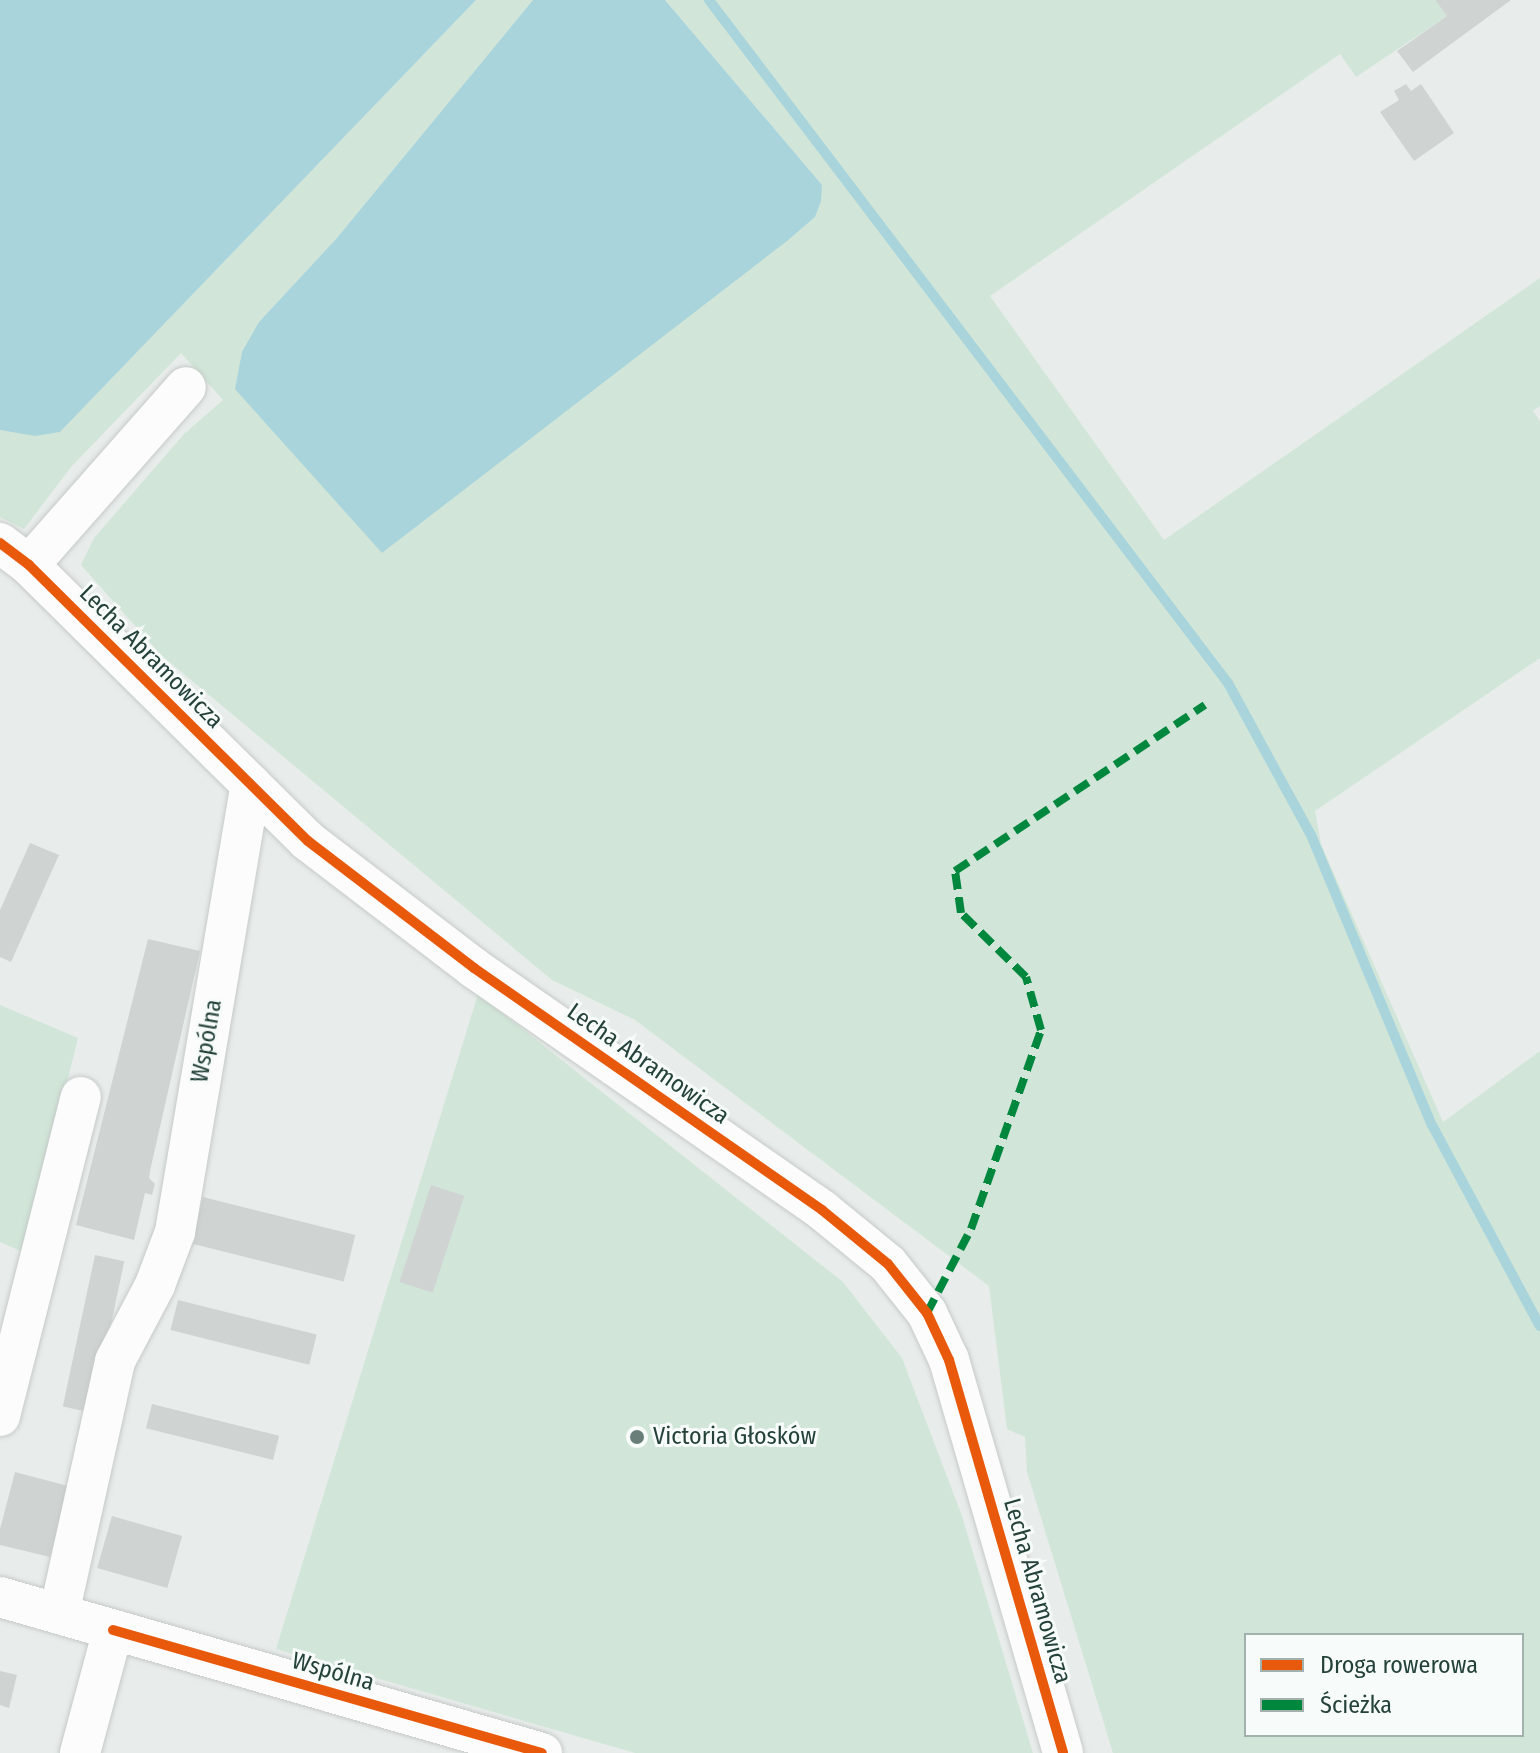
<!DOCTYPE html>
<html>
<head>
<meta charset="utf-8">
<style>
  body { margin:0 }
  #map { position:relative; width:1540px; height:1753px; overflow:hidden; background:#e8edeb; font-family:"Fira Sans Condensed",sans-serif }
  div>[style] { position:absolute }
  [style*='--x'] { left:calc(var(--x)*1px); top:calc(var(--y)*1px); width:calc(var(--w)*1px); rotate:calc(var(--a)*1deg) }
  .green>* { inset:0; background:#d1e6d8 }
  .water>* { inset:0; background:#a9d4db }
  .stream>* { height:10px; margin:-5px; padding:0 5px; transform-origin:5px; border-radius:5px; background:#a9d4db }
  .building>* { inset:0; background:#cfd4d2; transform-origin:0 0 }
  .roads { filter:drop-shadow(0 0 2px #c5cac8) drop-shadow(0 0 2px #c5cac8) }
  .minor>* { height:40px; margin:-20px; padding:0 20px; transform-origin:20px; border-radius:20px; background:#fcfcfc }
  .quiet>* { height:8px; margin-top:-4px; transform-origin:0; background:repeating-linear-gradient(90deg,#00873e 0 16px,transparent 0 24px) }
  .cycleway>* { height:10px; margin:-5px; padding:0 5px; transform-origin:5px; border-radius:5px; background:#e8590c }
  .dots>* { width:22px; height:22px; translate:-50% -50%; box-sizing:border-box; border:4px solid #f7fbf9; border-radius:50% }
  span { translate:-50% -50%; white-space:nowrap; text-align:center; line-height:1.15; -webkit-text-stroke:6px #f7fbf9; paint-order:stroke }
  .street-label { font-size:24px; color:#24423a }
  .poi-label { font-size:24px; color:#24423a }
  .left { translate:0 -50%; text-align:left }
  .legend { position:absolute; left:1244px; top:1633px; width:280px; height:104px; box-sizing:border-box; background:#f7fbf9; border:2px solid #a3b1ad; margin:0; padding:10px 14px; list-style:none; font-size:24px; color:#24423a }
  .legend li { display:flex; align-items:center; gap:16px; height:40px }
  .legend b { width:40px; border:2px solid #a3b1ad }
</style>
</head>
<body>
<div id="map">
  <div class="green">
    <div style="clip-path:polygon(evenodd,476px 0,533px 0,336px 239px,259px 322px,382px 553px,815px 217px,822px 185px,665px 0,1435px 0,1447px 16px,1356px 77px,1340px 54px,990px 296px,1164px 540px,1540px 278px,1540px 406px,1533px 411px,1540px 421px,1540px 658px,1315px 811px,1321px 844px,1443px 1122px,1540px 1051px,1540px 1753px,1113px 1753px,1027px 1472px,1025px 1437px,1007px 1429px,989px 1286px,635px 1020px,552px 980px,161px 655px,81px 565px,94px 538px,184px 434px,223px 400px,181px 353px,71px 467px,24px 529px,0 517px,0 430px,35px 435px,60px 432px,476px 0,1246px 1635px,1522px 1635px,1522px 1735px,1246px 1735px,1246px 1635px)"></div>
    <div style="clip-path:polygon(478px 994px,843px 1282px,902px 1358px,962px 1516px,1033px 1753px,635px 1753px,276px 1649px)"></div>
    <div style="clip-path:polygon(0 1005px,78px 1038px,25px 1253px,0 1242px)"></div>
  </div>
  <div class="water">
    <div style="clip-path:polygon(0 0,476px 0,60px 432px,35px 436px,0 430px)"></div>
    <div style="clip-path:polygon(533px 0,665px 0,822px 185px,821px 201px,815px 217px,787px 241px,382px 553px,235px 389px,242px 352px,259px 322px,336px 239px)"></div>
  </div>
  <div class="stream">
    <div style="--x:709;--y:0;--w:858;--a:52.77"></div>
    <div style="--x:1228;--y:683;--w:173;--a:61.4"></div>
    <div style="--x:1311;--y:835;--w:314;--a:67.4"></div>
    <div style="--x:1432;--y:1125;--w:228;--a:61.8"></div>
  </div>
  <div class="building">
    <div style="clip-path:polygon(1435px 0,1511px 0,1413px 72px,1397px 51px,1447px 16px)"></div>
    <div style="clip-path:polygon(1406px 84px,1411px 91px,1421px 84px,1454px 133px,1414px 161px,1380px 112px,1399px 100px,1394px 91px)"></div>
    <div style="clip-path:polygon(30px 843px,59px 855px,11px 962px,0 957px,0 910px)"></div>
    <div style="clip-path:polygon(148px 939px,200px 951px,150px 1171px,149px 1178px,155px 1184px,152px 1195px,145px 1193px,134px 1240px,76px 1225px)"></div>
    <div style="left:431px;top:1185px;width:35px;height:102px;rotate:18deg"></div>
    <div style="left:203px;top:1197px;width:157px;height:48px;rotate:14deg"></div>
    <div style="left:95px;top:1255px;width:30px;height:155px;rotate:12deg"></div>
    <div style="left:178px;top:1300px;width:143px;height:31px;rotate:14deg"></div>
    <div style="left:152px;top:1404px;width:131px;height:25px;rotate:14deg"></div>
    <div style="clip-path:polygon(15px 1472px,68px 1486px,50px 1557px,0 1545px,0 1529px)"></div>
    <div style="left:112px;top:1516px;width:73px;height:54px;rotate:16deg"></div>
    <div style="clip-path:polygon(0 1671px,17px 1675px,9px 1708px,0 1705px)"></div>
  </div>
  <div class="roads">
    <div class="minor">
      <div style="--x:0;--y:543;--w:36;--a:37"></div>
      <div style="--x:29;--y:565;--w:392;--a:44.7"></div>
      <div style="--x:308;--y:841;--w:209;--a:37.4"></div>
      <div style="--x:474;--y:968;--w:424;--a:34.8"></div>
      <div style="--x:822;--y:1210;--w:85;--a:39.3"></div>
      <div style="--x:888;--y:1264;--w:63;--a:51.5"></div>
      <div style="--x:927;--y:1313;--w:52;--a:64.9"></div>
      <div style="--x:949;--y:1360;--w:409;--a:73.8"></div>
      <div style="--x:29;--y:565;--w:237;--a:-48.6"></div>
      <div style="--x:0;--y:1416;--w:329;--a:-75.8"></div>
      <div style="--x:0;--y:1597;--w:564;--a:16.06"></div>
      <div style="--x:59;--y:1614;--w:259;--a:-77.5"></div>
      <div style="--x:115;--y:1361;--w:86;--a:-62.2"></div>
      <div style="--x:155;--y:1285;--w:57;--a:-69.3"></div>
      <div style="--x:175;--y:1232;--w:454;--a:-80.4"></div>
      <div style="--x:80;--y:1753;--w:127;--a:-75"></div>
    </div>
  </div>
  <div class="quiet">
    <div style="--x:927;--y:1313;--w:95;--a:-62.4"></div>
    <div style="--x:971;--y:1229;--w:211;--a:-70.6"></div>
    <div style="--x:1041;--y:1030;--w:55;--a:-105.8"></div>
    <div style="--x:1026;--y:977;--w:91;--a:-135.4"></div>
    <div style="--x:961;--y:913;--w:42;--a:-98.1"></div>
    <div style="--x:955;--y:871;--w:300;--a:-33.6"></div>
  </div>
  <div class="cycleway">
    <div style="--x:0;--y:543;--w:36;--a:37"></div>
    <div style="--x:29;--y:565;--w:392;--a:44.7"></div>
    <div style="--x:308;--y:841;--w:209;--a:37.4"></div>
    <div style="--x:474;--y:968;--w:424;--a:34.8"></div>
    <div style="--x:822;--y:1210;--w:85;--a:39.3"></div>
    <div style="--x:888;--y:1264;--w:63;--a:51.5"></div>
    <div style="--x:927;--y:1313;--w:52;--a:64.9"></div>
    <div style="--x:949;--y:1360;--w:409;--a:73.8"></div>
    <div style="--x:113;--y:1630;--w:446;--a:16"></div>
  </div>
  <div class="dots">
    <div style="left:637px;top:1437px;background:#697e78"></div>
  </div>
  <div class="street-label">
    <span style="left:151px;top:657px;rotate:45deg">Lecha Abramowicza</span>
    <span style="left:207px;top:1041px;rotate:-80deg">Wspólna</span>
    <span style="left:648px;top:1064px;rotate:35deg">Lecha Abramowicza</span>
    <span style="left:1037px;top:1591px;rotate:74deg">Lecha Abramowicza</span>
    <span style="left:333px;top:1672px;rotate:16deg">Wspólna</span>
  </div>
  <div class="poi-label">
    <span class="left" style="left:653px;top:1437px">Victoria Głosków</span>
  </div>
  <ul class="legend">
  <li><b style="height:10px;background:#e8590c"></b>Droga rowerowa</li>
  <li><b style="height:10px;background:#00873e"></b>Ścieżka</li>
  </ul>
</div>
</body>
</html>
